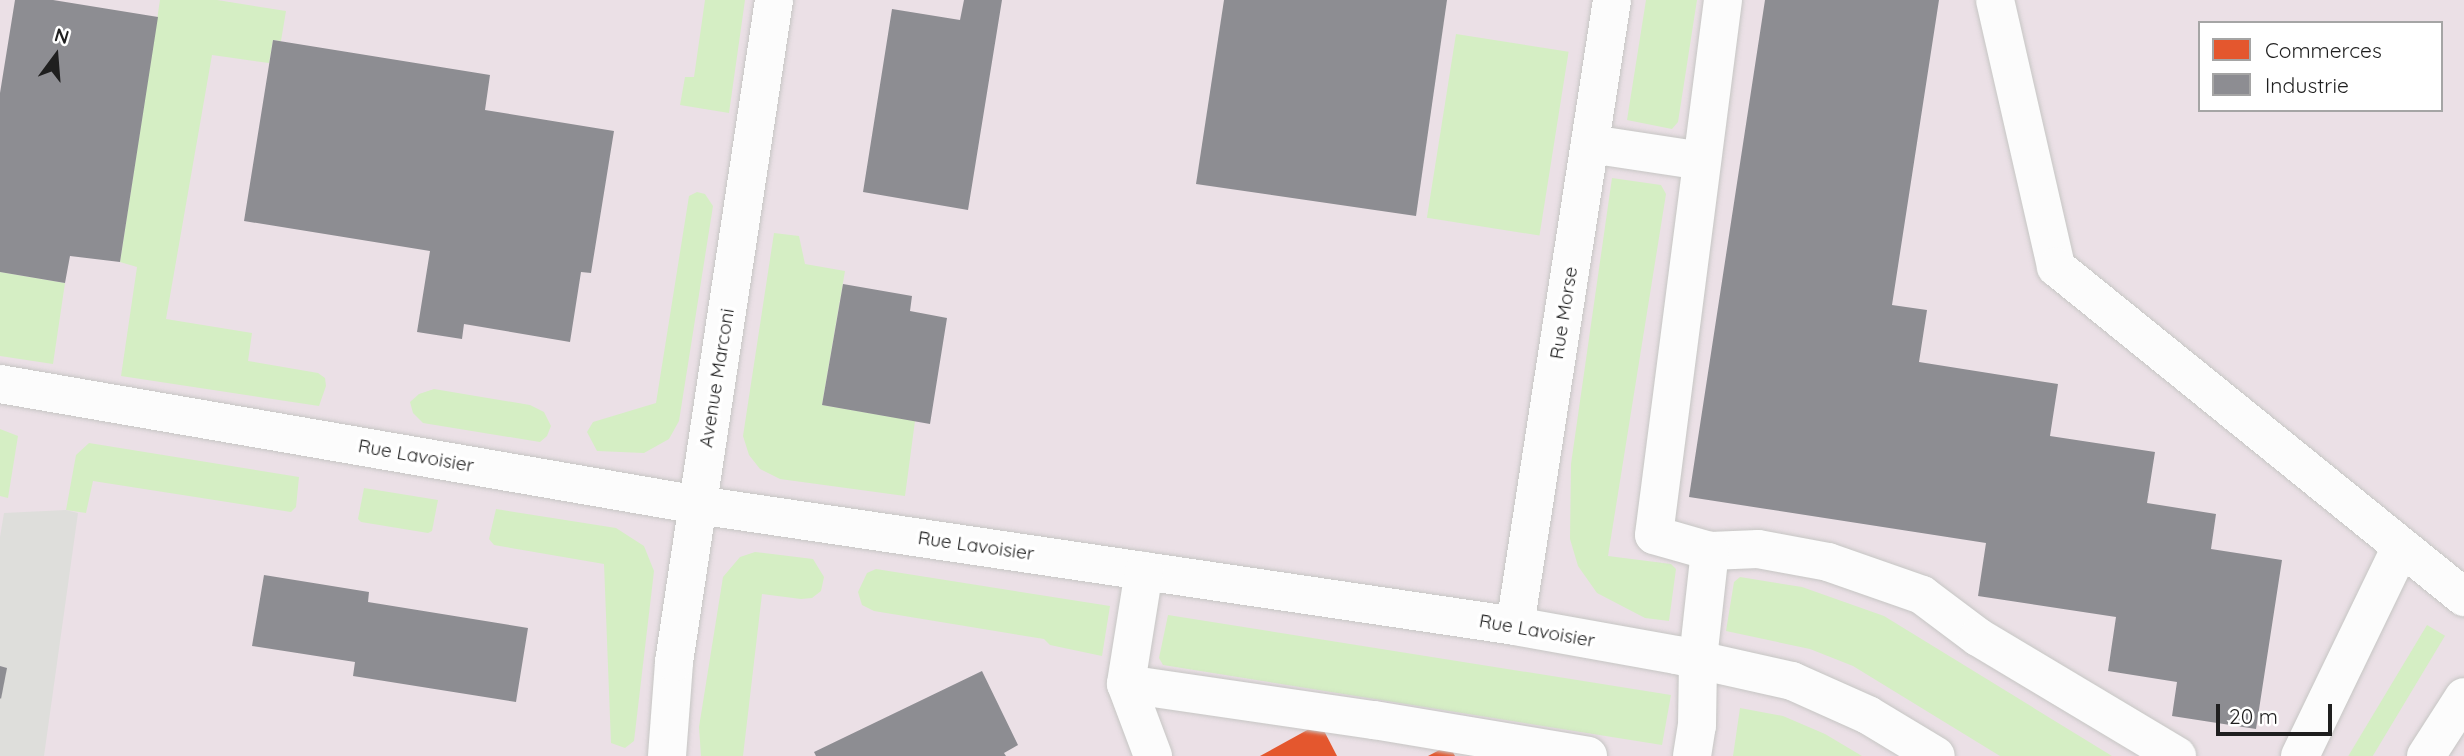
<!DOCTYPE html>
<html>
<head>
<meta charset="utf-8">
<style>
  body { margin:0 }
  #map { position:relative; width:2464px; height:756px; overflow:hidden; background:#edede8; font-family:Quicksand,sans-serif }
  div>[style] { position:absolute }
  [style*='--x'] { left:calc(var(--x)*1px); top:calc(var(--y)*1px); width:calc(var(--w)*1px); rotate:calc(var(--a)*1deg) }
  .industrial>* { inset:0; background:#ebe0e6 }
  .grass>* { inset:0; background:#d5eec4; transform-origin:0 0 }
  .parking>* { inset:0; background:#dededb }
  .shops>* { inset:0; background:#e4572e }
  .industry>* { inset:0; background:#8d8d92 }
  .roads { filter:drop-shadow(0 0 2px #c6c6c4) drop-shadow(0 0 2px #c6c6c4) }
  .minor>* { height:38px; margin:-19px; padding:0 19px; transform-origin:19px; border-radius:19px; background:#fcfcfc }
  span { translate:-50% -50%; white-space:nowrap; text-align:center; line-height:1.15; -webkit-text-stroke:7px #fff; paint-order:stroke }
  .street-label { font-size:19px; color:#1f1f1f }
  .legend { position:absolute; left:2198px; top:21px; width:245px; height:91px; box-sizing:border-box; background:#fff; border:2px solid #a5a5a5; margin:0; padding:9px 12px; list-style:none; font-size:21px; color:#1f1f1f }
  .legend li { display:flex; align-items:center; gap:14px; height:35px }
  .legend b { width:35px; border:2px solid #a5a5a5 }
  .north { position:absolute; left:21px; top:21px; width:70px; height:70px; -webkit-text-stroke:5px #fff; paint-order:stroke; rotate:16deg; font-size:19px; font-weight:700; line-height:28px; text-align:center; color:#1f1f1f }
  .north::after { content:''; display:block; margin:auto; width:24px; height:32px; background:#1f1f1f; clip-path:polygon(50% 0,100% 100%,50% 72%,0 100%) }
  .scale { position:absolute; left:2216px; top:704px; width:116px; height:32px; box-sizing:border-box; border:4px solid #1f1f1f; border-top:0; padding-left:9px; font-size:21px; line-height:24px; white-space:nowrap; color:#1f1f1f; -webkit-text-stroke:5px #fff; paint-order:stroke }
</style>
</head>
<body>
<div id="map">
  <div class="industrial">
    <div style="clip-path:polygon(evenodd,0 0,2464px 0,2464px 756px,0 756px,0 0,2200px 23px,2441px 23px,2441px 110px,2200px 110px,2200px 23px)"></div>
  </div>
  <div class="grass">
    <div style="clip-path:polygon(160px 0,217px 0,286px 11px,281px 41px,273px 40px,269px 63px,212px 55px,166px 319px,252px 333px,248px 361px,318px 373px,325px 378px,326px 386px,319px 406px,121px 376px,137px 267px,120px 262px)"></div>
    <div style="clip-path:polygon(705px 0,745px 0,729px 113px,680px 105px,685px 77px,694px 77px)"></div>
    <div style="clip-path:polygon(1646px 0,1697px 0,1678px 122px,1672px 129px,1627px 120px)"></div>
    <div style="left:1456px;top:34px;width:114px;height:186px;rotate:9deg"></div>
    <div style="clip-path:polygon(1612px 178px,1661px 185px,1666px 194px,1608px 556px,1671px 564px,1676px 569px,1669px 621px,1645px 618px,1597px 593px,1578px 566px,1570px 539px,1571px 464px)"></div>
    <div style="clip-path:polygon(697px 192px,705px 194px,713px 206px,679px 421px,669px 439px,644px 453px,597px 451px,587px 432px,593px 422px,656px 403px,689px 196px)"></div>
    <div style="clip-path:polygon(774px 233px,799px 236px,805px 264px,845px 271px,822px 405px,915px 421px,905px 496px,780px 479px,760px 469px,749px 455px,743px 436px)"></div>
    <div style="clip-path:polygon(0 272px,65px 283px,53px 364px,0 356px)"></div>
    <div style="clip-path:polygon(434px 389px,530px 405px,544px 412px,551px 426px,547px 436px,540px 442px,423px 423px,413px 413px,410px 402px,419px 394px)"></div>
    <div style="clip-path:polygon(0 429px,18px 436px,8px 498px,0 496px)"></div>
    <div style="clip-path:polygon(89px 443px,299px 477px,296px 507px,291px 512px,93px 481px,86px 513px,66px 510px,76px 455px)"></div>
    <div style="clip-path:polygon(364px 488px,438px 500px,432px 531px,428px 533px,361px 522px,358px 519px)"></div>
    <div style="clip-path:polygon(496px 509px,616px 528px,644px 546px,654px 571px,634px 741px,625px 748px,611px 743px,604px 564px,494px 545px,489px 539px)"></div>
    <div style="clip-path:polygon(755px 552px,813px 559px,824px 577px,821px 591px,812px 598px,801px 599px,762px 594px,743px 756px,701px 756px,699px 727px,723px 577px,740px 557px)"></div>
    <div style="clip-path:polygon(876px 569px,1110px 606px,1102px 656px,1050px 645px,1044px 639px,874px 611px,862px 605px,858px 592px,867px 573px)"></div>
    <div style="clip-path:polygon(1740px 577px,1802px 587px,1884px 616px,2112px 756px,2000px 756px,1853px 666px,1810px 649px,1726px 631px,1734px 582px)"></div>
    <div style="clip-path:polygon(1168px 615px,1671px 695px,1662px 745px,1163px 665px,1159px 658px)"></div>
    <div style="left:2427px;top:625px;width:21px;height:155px;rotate:31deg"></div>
    <div style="clip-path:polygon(1740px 708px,1783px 716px,1825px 734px,1862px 756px,1733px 756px)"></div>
  </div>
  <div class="parking">
    <div style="clip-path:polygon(66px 510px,78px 513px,44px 756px,0 756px,0 696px,6px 668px,0 666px,0 537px,4px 513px)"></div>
  </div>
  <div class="shops">
    <div style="clip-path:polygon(1320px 723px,1337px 756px,1260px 756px)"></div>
    <div style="clip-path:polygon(1449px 745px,1455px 756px,1428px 756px)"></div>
  </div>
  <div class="industry">
    <div style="clip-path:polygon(15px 0,53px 0,158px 17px,120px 262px,70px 256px,65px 283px,0 272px,0 93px)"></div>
    <div style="clip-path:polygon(964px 0,1002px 0,968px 210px,863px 192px,892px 9px,960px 20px)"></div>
    <div style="clip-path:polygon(1224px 0,1447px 0,1416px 216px,1196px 184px)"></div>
    <div style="clip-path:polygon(1765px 0,1939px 0,1892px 305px,1927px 310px,1919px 362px,2058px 384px,2050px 436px,2155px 452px,2147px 503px,2216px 514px,2211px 549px,2282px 560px,2256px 729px,2172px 716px,2177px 682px,2108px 671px,2116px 617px,1978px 596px,1986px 543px,1689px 497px)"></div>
    <div style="clip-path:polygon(273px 40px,490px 75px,485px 110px,614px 131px,591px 273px,581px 272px,570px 342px,464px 324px,462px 339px,417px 332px,430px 251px,244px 221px)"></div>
    <div style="clip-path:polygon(843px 284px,912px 296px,910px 311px,947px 318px,930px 424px,822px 405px)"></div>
    <div style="clip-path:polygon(264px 575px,369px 592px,368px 602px,528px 628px,516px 702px,353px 676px,355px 662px,252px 646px)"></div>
    <div style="clip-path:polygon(0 666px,7px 668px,1px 699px,0 698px)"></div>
    <div style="clip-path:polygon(982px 671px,1018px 745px,1004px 753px,1006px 756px,816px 756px,814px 752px)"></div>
  </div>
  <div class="roads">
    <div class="minor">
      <div style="--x:1995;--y:0;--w:274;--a:77.1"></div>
      <div style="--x:2056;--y:267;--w:525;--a:38.97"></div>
      <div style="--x:1590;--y:144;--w:113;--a:8.6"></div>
      <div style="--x:0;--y:384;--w:708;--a:9.83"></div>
      <div style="--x:698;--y:505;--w:826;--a:8.42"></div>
      <div style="--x:1515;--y:626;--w:164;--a:10.2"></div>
      <div style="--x:1676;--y:655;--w:119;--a:12.6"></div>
      <div style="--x:1792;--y:681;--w:83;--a:24.1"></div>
      <div style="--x:1868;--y:715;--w:79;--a:31.1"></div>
      <div style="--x:1710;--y:551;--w:48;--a:-2.4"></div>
      <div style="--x:1758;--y:549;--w:71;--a:10.5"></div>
      <div style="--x:1828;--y:562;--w:100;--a:19.3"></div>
      <div style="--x:1922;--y:595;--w:70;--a:36.9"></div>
      <div style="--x:1978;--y:637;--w:232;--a:30.9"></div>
      <div style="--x:1144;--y:571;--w:114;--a:99.1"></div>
      <div style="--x:1126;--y:684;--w:251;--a:8.3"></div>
      <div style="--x:1374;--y:720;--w:217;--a:9.5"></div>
      <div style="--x:1515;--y:626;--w:633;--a:-81.19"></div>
      <div style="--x:1126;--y:684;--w:77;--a:69.4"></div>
      <div style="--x:667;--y:756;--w:94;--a:-85.7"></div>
      <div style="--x:674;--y:662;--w:670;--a:-81.41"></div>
      <div style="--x:1692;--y:756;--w:30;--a:-81"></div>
      <div style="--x:1697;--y:726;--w:67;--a:-89.1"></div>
      <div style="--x:1698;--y:659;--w:109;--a:-83.7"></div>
      <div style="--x:1710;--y:551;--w:58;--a:-164.1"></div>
      <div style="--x:1654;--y:535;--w:539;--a:-82.65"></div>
      <div style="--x:2300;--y:756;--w:232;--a:-64.2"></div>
      <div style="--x:2426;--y:756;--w:70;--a:-57.2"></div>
    </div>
  </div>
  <div class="street-label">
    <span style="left:1564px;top:313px;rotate:-81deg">Rue Morse</span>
    <span style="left:717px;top:378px;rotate:-81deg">Avenue Marconi</span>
    <span style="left:416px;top:456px;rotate:10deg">Rue Lavoisier</span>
    <span style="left:976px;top:546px;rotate:8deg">Rue Lavoisier</span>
    <span style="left:1537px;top:631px;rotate:10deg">Rue Lavoisier</span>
  </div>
  <ul class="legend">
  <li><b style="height:19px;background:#e4572e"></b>Commerces</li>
  <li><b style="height:19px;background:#8d8d92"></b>Industrie</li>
  </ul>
  <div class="north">N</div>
  <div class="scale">20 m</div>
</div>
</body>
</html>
